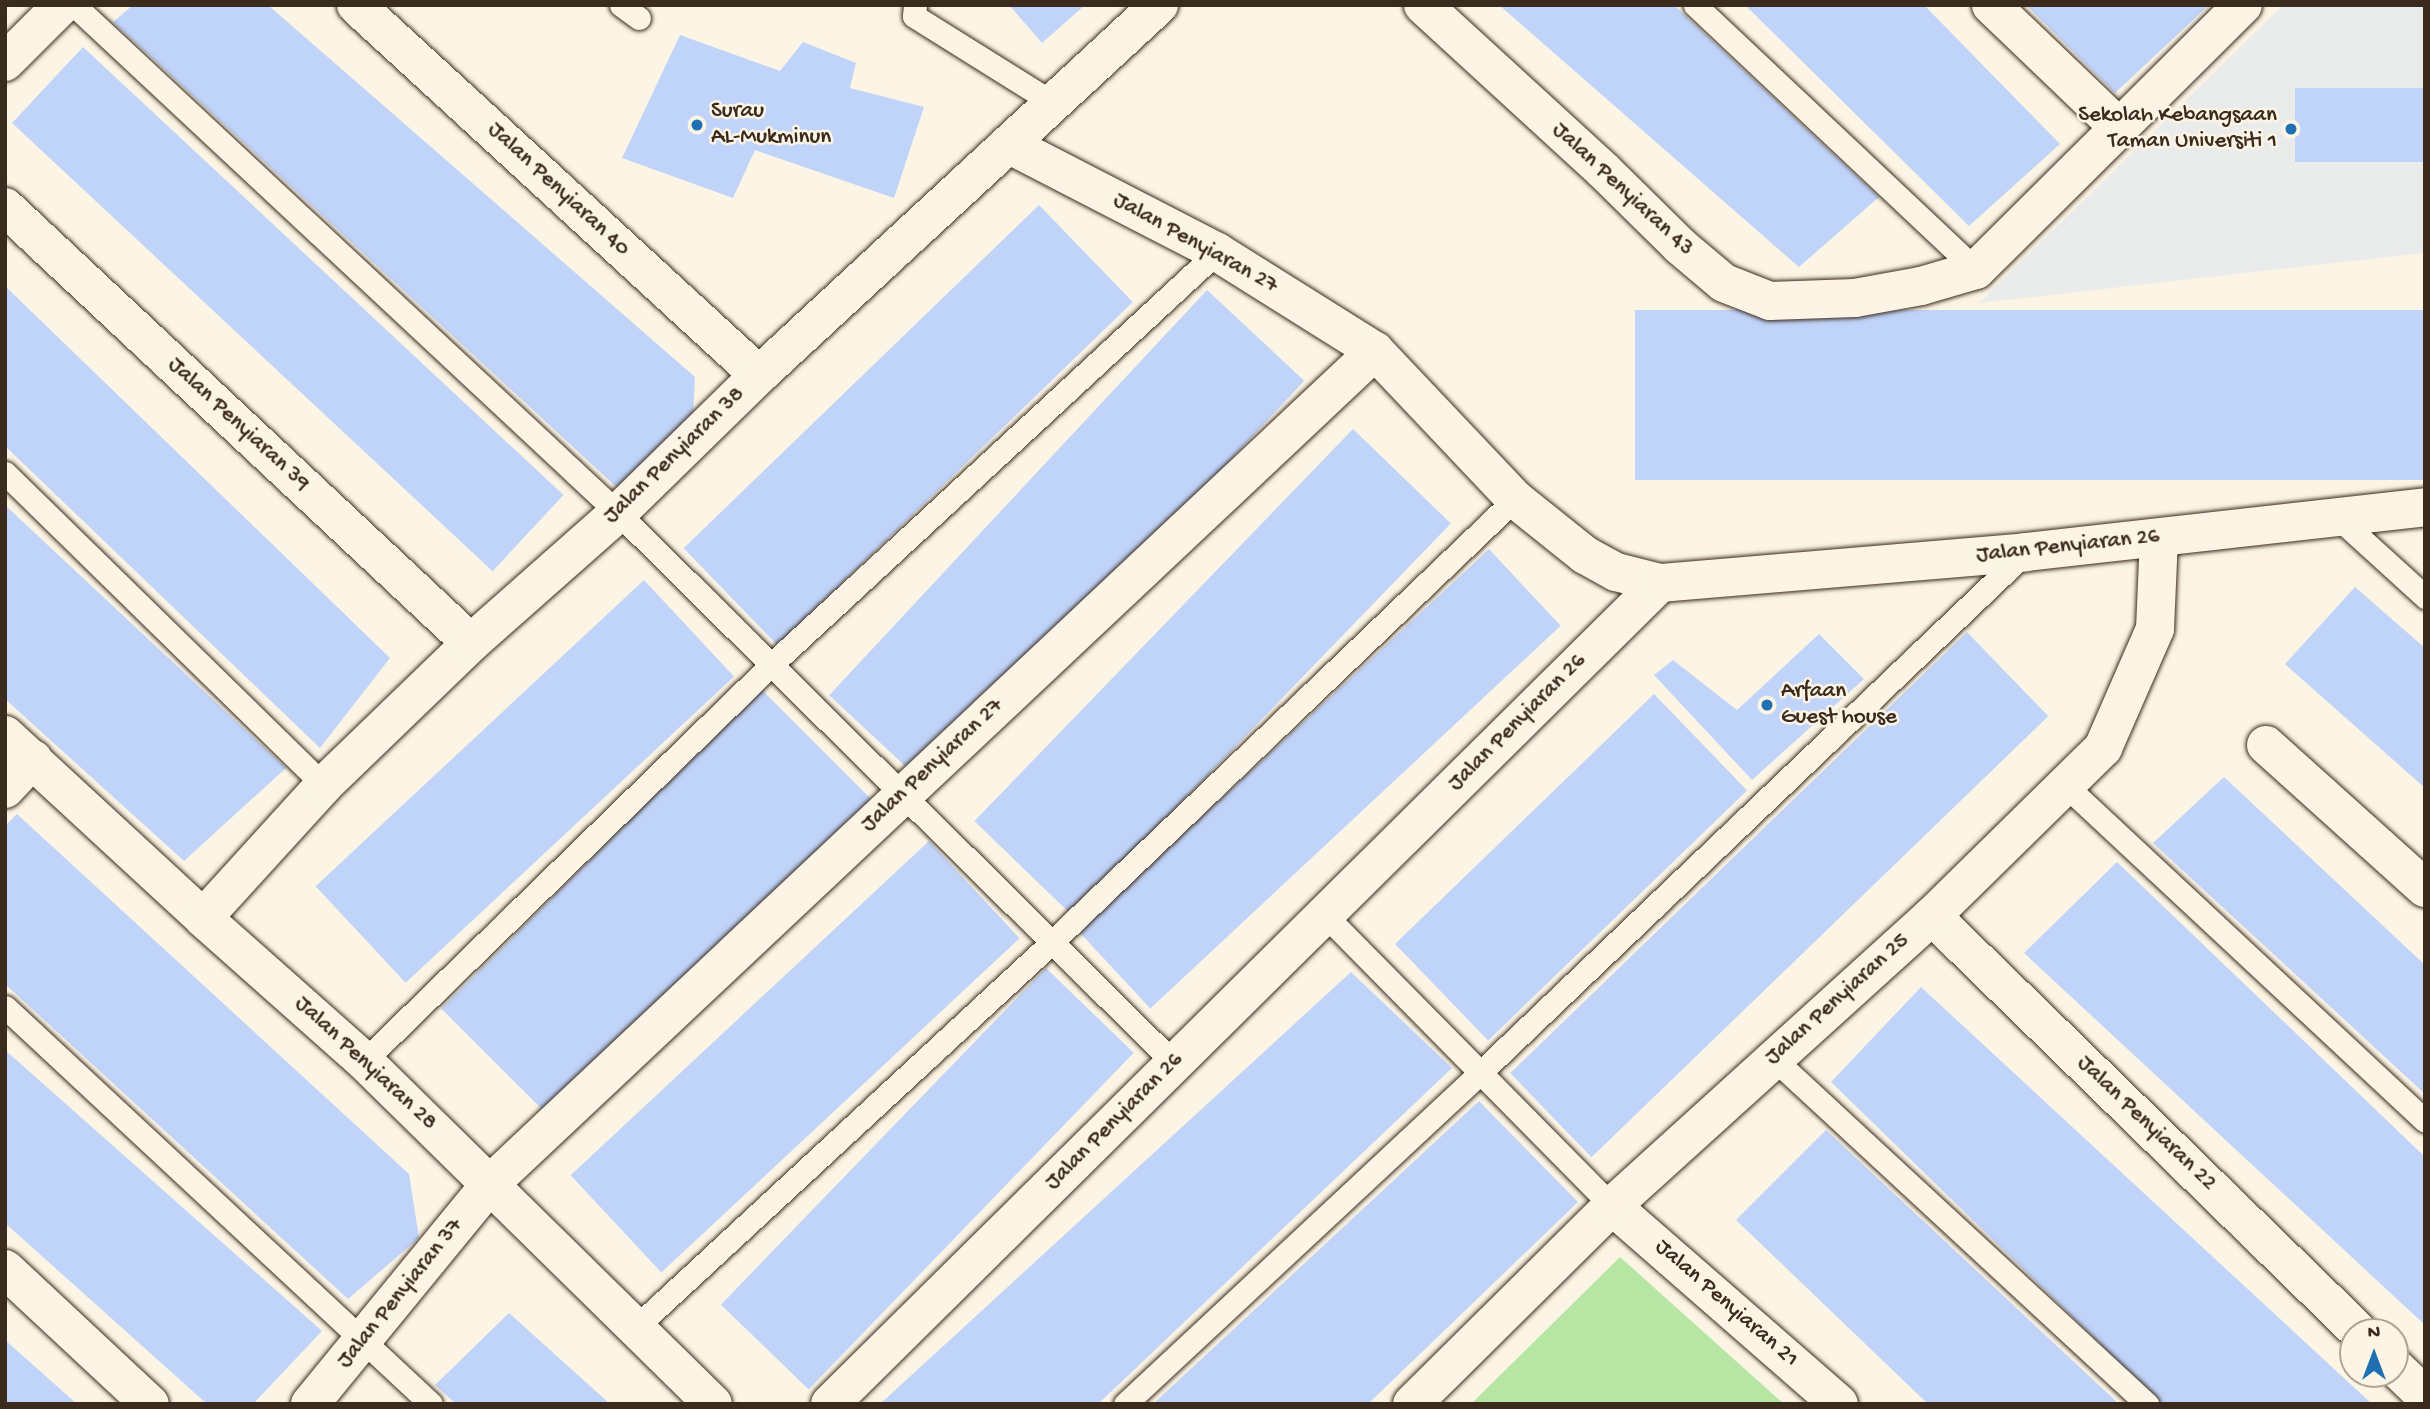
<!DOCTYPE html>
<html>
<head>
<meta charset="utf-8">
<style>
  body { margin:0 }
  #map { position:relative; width:2430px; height:1409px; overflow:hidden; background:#fcf5e5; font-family:"Gochi Hand",sans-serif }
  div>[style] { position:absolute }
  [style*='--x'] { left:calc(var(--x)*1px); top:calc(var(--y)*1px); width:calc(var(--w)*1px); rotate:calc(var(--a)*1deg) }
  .built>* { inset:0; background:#eaebeb }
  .green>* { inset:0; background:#b7e5a4 }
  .building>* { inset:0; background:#c0d4f9; transform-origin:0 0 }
  .roads { filter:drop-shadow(0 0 2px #3b2a1e) drop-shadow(0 0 2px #3b2a1e) }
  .lane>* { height:23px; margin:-11.5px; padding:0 11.5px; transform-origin:11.5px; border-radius:11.5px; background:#fcf5e5 }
  .street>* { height:38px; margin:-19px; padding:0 19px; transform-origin:19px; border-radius:19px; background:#fcf5e5 }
  .dots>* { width:19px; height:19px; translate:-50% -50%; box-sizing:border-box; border:4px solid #fcf5e5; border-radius:50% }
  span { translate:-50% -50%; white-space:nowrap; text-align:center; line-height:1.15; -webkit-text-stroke:5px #fcf5e5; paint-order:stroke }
  .poi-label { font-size:23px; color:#3b2a1e }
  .left { translate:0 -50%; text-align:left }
  .right { translate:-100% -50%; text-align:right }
  .street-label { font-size:23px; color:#3b2a1e }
  .frame { position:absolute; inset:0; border:7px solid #3b2a1e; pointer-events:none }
  .north { position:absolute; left:2339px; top:1318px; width:70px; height:70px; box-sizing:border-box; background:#fcf5e5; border:2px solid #afa495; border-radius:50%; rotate:0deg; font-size:19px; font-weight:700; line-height:28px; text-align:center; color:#3b2a1e }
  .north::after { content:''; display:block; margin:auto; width:24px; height:32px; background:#1f6fb2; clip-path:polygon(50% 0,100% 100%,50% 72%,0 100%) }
</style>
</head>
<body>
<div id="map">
  <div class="built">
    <div style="clip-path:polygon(2283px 5px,2425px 5px,2425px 253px,1979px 303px)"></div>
  </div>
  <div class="green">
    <div style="clip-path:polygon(1620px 1257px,1784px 1404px,1471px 1404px)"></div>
  </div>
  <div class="building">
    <div style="clip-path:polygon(133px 5px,268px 5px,695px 377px,692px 432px,624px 494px,113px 22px)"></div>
    <div style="clip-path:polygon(1009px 5px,1085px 5px,1042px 43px)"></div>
    <div style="clip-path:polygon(1499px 5px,1674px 5px,1879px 197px,1799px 267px)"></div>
    <div style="clip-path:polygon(1745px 5px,1924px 5px,2060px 144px,1969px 226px)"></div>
    <div style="clip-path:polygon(2026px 5px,2209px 5px,2115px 93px)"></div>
    <div style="clip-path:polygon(680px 35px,780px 71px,803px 42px,856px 63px,850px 88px,924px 107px,894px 198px,755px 150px,733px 198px,622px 158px)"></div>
    <div style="left:83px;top:47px;width:657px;height:104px;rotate:43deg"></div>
    <div style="left:2425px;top:88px;width:74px;height:130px;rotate:90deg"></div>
    <div style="left:1039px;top:205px;width:135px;height:494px;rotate:46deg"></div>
    <div style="clip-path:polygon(5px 286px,390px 658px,320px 748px,5px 446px)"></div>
    <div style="left:1207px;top:290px;width:133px;height:554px;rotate:43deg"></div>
    <div style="left:2425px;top:310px;width:170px;height:790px;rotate:90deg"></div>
    <div style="left:1353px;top:429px;width:136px;height:545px;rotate:44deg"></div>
    <div style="clip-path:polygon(5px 505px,286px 768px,184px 861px,5px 699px)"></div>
    <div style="left:1489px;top:549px;width:105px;height:561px;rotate:47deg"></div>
    <div style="left:644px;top:580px;width:132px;height:449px;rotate:47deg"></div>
    <div style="clip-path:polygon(2355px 587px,2425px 648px,2425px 788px,2285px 664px)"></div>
    <div style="left:1967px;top:632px;width:117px;height:635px;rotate:46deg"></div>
    <div style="clip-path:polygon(1819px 634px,1864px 679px,1752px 780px,1654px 675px,1673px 660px,1737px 710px)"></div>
    <div style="left:761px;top:689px;width:158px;height:452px;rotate:45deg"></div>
    <div style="left:1654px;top:694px;width:134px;height:360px;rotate:46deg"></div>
    <div style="clip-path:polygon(2224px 777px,2425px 965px,2425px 1094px,2153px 843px)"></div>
    <div style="clip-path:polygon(17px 814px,409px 1174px,419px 1238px,348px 1299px,5px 984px,5px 826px)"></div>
    <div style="left:929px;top:841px;width:133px;height:490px;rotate:47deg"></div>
    <div style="clip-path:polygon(2117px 862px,2425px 1157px,2425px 1325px,2024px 953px)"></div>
    <div style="left:1046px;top:968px;width:122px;height:468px;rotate:44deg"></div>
    <div style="clip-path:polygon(1351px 972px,1452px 1068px,1098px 1404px,880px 1404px)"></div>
    <div style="clip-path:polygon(1921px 987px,2372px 1404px,2162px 1404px,1831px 1082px)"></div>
    <div style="clip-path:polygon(5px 1050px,322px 1331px,253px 1404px,207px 1404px,5px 1223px)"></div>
    <div style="clip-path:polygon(1479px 1101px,1578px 1202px,1368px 1404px,1153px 1404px)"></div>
    <div style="clip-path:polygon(1826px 1130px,2119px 1404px,1928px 1404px,1736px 1220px)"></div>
    <div style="clip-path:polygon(509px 1313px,610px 1404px,456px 1404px,435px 1385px)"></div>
    <div style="clip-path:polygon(5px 1340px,77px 1404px,5px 1404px)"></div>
  </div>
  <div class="roads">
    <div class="lane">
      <div style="--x:74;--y:5;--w:744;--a:43.04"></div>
      <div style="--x:618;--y:513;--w:782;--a:44.69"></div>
      <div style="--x:621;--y:5;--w:22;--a:36"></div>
      <div style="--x:915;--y:5;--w:11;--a:95"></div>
      <div style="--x:914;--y:16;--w:166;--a:32"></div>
      <div style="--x:1695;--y:5;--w:386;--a:43.3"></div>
      <div style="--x:5;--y:473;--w:446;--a:44.4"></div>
      <div style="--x:2335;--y:515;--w:122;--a:42.3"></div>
      <div style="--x:2065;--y:785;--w:492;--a:43"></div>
      <div style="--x:1325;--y:915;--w:409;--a:45.4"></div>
      <div style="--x:5;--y:1007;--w:582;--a:42.98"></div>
      <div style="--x:1773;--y:1058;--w:510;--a:42.77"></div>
      <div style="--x:364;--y:1061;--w:569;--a:-44.22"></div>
      <div style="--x:772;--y:664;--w:606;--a:-42.79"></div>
      <div style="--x:635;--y:1328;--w:567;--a:-42.78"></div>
      <div style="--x:1051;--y:943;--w:642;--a:-43.74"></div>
      <div style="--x:1125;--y:1404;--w:487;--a:-43"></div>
      <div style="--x:1481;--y:1072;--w:753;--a:-43.66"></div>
    </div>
    <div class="street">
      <div style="--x:356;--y:5;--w:547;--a:42.56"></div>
      <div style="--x:1423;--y:5;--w:244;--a:42.5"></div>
      <div style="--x:1603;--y:170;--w:108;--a:44.6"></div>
      <div style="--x:1680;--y:246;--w:57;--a:40.1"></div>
      <div style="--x:1724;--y:283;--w:49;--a:21.4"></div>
      <div style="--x:1770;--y:301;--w:85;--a:-2"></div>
      <div style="--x:1855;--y:298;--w:67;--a:-10.3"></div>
      <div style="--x:1921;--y:286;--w:57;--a:-16.2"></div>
      <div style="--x:1976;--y:270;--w:376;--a:-44.8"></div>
      <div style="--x:1991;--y:5;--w:176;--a:43.8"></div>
      <div style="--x:5;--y:62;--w:81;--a:-45"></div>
      <div style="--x:1010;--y:145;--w:233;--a:27.3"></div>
      <div style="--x:1217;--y:252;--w:186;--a:32.1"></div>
      <div style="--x:1375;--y:351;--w:204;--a:46.6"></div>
      <div style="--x:1515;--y:499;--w:90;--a:38.7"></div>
      <div style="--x:1585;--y:555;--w:35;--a:29"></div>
      <div style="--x:1616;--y:572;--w:45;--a:14"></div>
      <div style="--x:5;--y:207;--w:638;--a:43.1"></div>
      <div style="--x:5;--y:735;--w:270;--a:42.7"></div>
      <div style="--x:203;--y:918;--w:215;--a:41.6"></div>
      <div style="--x:364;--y:1061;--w:489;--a:44.5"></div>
      <div style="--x:2266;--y:745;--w:214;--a:42"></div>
      <div style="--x:5;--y:789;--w:41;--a:-47"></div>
      <div style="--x:1932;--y:916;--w:596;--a:44.25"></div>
      <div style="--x:203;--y:918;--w:180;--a:-47.7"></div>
      <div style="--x:324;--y:785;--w:204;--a:-44"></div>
      <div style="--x:471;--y:643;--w:196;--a:-41.5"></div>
      <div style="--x:618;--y:513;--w:197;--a:-44.4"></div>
      <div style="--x:759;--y:375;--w:545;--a:-42.77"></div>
      <div style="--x:1612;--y:1206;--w:301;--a:41.1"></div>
      <div style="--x:5;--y:1269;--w:198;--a:43"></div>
      <div style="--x:2395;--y:1367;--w:42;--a:44"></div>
      <div style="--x:310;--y:1404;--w:286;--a:-50.7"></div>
      <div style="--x:491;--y:1183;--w:1214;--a:-43.26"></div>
      <div style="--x:830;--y:1404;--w:1167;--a:-44.69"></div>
      <div style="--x:1660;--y:583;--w:367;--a:-4.8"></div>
      <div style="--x:2026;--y:552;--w:402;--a:-6.4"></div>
      <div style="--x:1412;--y:1404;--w:281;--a:-44.7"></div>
      <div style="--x:1612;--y:1206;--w:432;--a:-42.2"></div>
      <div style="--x:1932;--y:916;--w:240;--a:-44.5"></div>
      <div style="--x:2103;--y:748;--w:130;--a:-66.4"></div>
      <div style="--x:2155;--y:629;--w:91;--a:-87.5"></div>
    </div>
  </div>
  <div class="dots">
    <div style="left:697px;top:125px;background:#1f6fb2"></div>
    <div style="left:2291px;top:129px;background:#1f6fb2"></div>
    <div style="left:1767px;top:705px;background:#1f6fb2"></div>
  </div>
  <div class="poi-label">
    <span class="left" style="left:711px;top:125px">Surau<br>AL-Mukminun</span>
    <span class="right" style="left:2277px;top:129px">Sekolah Kebangsaan<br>Taman Universiti 1</span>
    <span class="left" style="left:1781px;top:705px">Arfaan<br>Guest house</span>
  </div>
  <div class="street-label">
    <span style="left:558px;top:190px;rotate:43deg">Jalan Penyiaran 40</span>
    <span style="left:1622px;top:190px;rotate:43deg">Jalan Penyiaran 43</span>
    <span style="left:1195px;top:244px;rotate:29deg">Jalan Penyiaran 27</span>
    <span style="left:238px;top:425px;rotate:43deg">Jalan Penyiaran 39</span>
    <span style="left:675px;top:456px;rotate:-44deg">Jalan Penyiaran 38</span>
    <span style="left:2068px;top:547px;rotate:-6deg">Jalan Penyiaran 26</span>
    <span style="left:1518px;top:723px;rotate:-45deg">Jalan Penyiaran 26</span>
    <span style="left:933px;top:766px;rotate:-43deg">Jalan Penyiaran 27</span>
    <span style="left:1838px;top:1000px;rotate:-42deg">Jalan Penyiaran 25</span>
    <span style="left:365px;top:1064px;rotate:43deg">Jalan Penyiaran 28</span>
    <span style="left:1115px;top:1122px;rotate:-45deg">Jalan Penyiaran 26</span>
    <span style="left:2146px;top:1124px;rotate:44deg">Jalan Penyiaran 22</span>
    <span style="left:401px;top:1294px;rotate:-51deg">Jalan Penyiaran 37</span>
    <span style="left:1726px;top:1304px;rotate:41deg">Jalan Penyiaran 21</span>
  </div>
  <div class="frame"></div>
  <div class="north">N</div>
</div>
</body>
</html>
